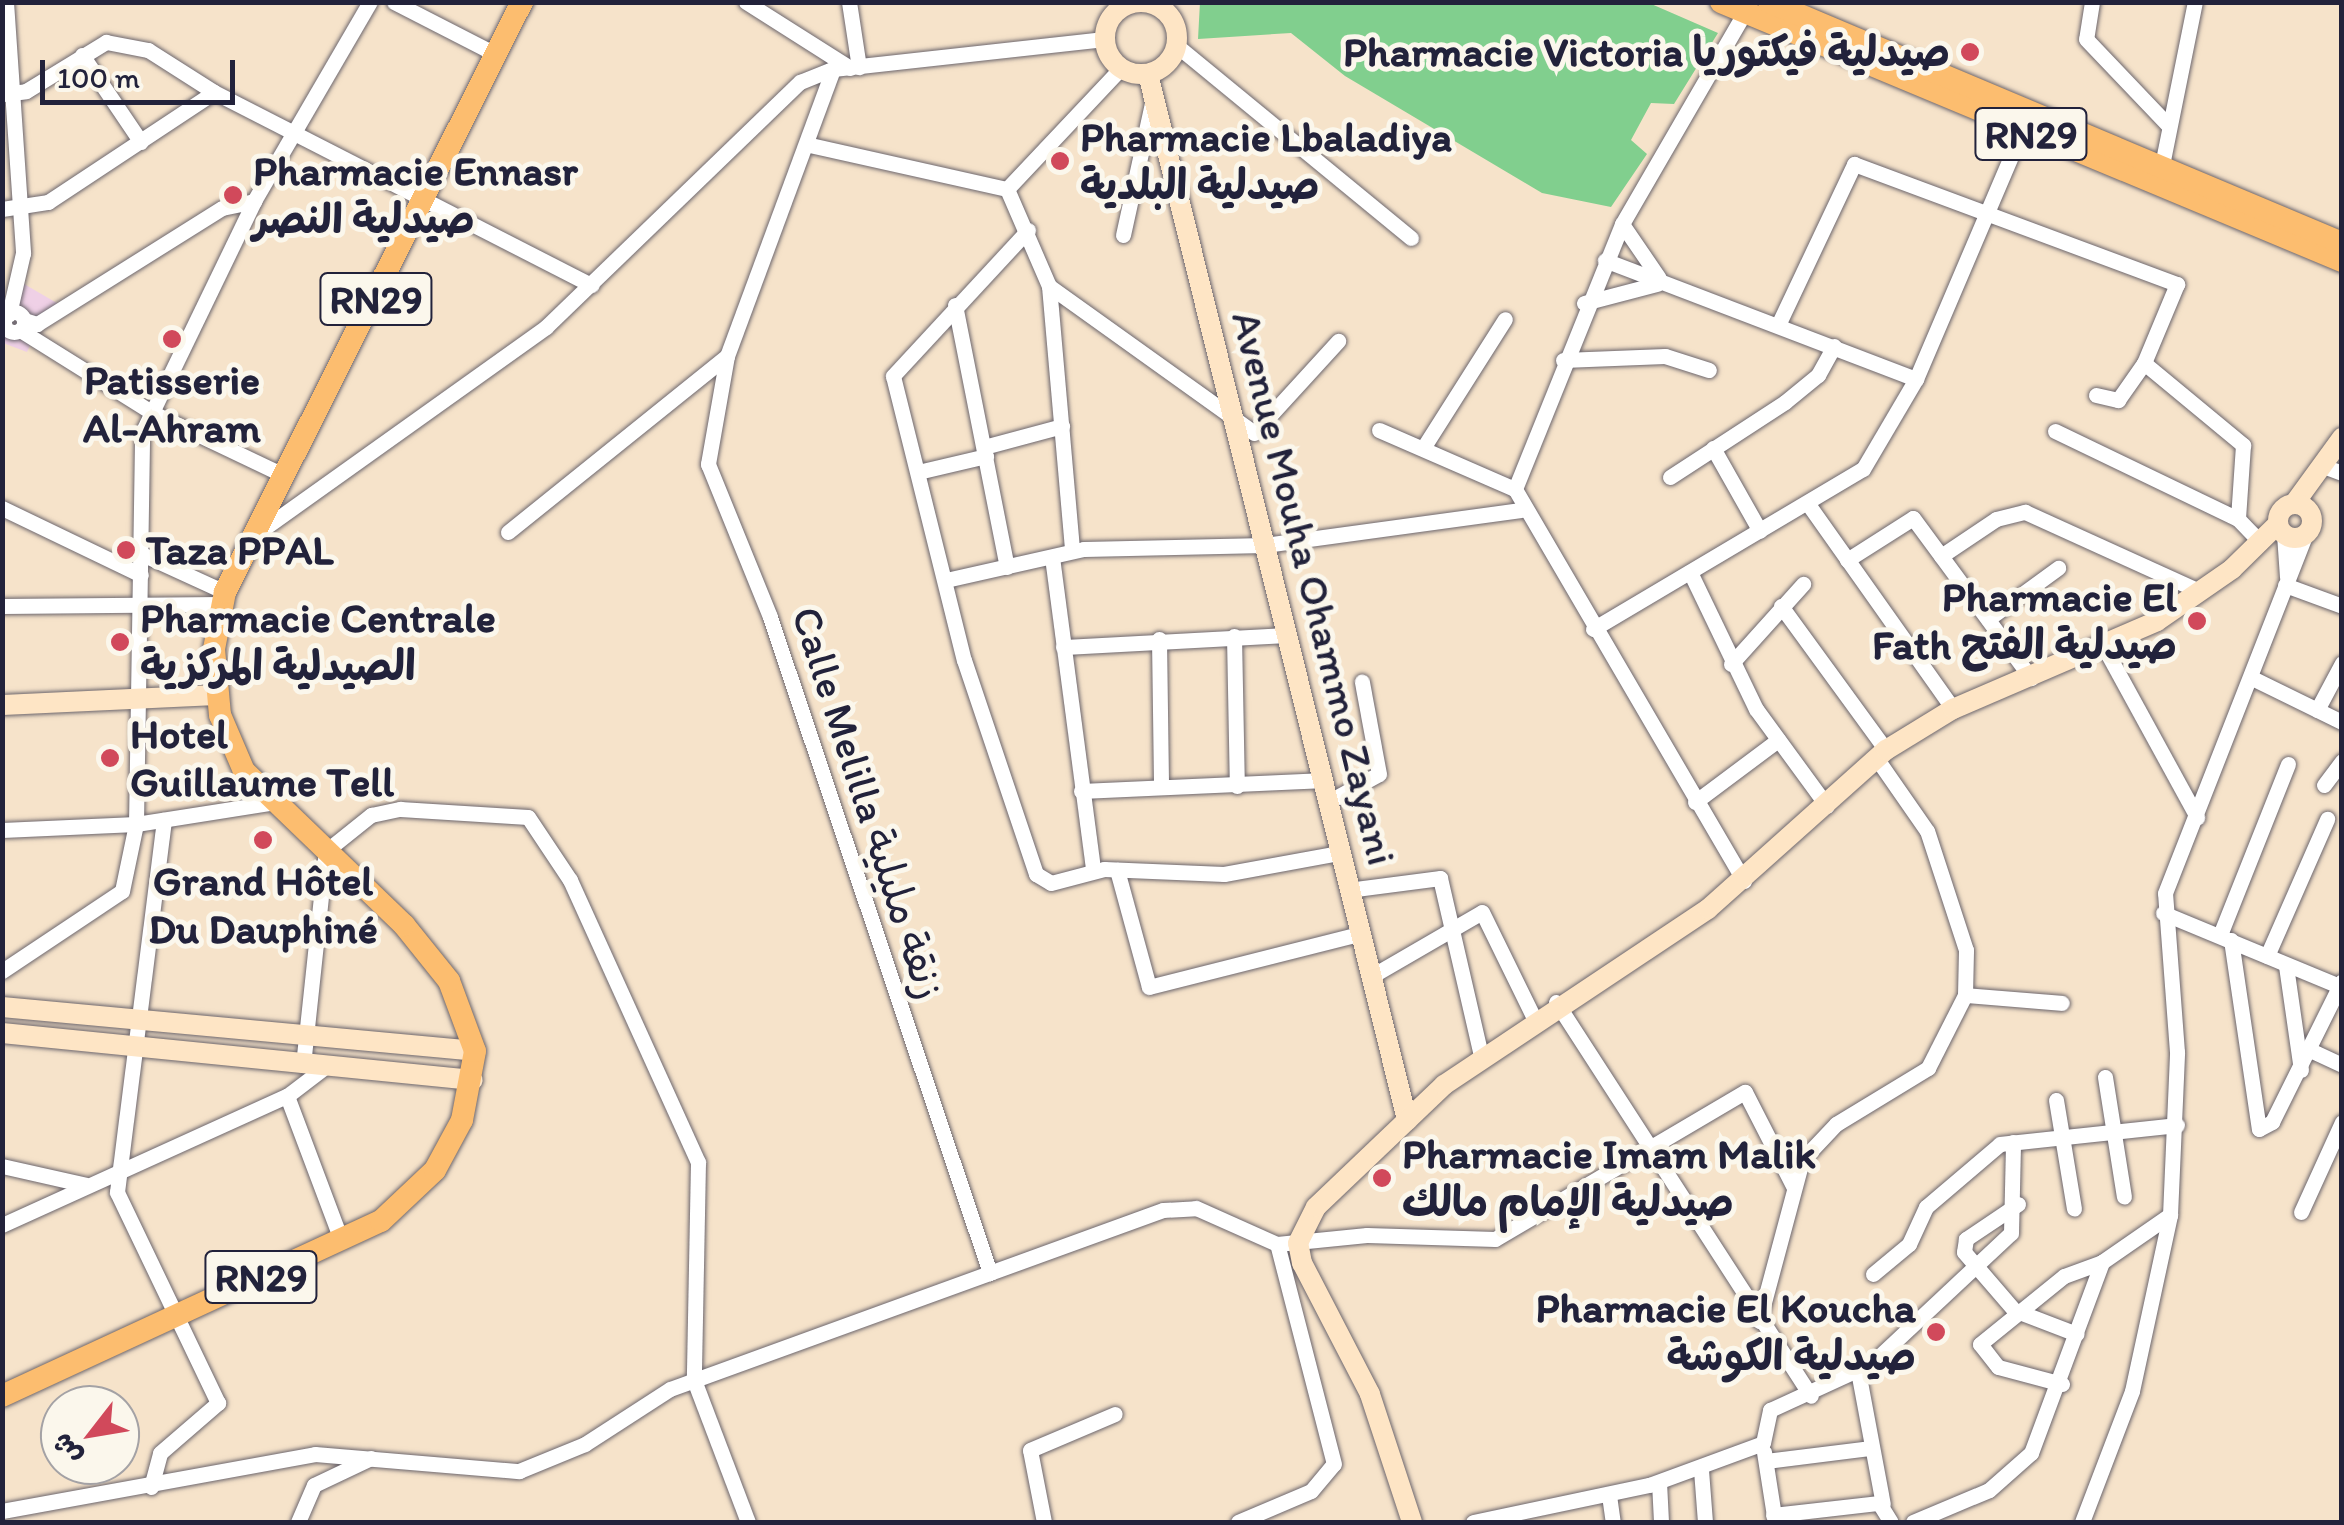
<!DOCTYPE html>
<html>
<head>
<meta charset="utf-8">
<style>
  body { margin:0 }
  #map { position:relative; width:2344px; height:1525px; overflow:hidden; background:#f6e3ca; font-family:Itim,"Playpen Sans Arabic",sans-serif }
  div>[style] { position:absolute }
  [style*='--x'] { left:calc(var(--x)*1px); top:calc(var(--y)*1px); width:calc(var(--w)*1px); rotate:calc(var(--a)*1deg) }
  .built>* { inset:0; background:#efd0e6 }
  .green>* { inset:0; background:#81cf8e }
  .roads { filter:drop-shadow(0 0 2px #6c666d) drop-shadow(0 0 2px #6c666d) }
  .street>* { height:15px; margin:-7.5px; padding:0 7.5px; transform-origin:7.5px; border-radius:7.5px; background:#fff }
  .street>.ring { margin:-7.5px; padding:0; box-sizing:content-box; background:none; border:15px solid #fff; border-radius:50% }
  .secondary>* { height:20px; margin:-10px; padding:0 10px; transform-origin:10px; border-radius:10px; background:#fee5c5 }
  .secondary>.ring { margin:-10px; padding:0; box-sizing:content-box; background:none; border:20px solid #fee5c5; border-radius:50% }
  .primary>* { height:22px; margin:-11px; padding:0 11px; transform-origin:11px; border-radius:11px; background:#fcbd6f }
  .dots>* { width:28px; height:28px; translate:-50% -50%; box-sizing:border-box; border:5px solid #fbf7ec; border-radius:50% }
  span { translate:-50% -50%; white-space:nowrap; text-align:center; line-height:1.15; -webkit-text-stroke:10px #fbf7ec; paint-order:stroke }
  .shield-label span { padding:2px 8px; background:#fbf7ec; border:2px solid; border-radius:8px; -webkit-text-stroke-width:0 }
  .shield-label { font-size:40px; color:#22223b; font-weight:700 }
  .poi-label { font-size:42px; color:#22223b; font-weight:700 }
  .right { translate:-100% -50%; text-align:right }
  .left { translate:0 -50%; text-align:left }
  .street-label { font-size:42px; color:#22223b }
  .frame { position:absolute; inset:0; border:5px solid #22223b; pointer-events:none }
  .north { position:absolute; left:40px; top:1385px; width:100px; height:100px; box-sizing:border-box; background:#fbf7ec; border:2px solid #a4a2a5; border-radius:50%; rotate:239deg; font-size:28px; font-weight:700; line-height:40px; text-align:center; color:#22223b }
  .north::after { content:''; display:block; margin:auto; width:35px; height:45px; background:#d1495b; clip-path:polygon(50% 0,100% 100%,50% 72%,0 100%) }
  .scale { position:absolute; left:40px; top:60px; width:195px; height:45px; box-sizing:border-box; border:5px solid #22223b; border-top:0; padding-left:12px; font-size:30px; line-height:35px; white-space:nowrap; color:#22223b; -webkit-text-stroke:8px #fbf7ec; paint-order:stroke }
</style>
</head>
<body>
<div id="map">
  <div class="built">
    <div style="clip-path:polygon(19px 281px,62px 306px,42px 319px,27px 352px,3px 343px)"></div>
  </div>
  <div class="green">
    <div style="clip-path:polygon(1200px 2px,1649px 3px,1718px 33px,1674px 104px,1651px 103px,1631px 140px,1647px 154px,1611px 207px,1542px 193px,1345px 76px,1291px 33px,1198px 39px)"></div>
  </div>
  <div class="roads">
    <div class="street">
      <div style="--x:6;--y:2;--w:252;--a:86.1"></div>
      <div style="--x:23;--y:253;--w:63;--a:102.9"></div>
      <div style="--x:394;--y:2;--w:116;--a:27.2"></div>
      <div style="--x:746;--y:2;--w:123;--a:32.4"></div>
      <div style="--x:849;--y:2;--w:66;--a:81.3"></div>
      <div style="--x:2092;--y:2;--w:37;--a:99"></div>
      <div style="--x:2086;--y:39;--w:119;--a:46.4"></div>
      <div style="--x:1176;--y:45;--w:304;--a:39.4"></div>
      <div style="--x:82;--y:55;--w:105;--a:55.9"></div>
      <div style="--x:3;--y:94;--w:23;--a:-7"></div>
      <div style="--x:26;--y:91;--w:94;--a:-31.5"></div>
      <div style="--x:106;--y:42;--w:43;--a:10.8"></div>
      <div style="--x:148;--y:50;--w:78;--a:32.5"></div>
      <div style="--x:810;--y:145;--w:202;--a:12.6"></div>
      <div style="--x:1007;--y:189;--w:106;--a:66.6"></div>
      <div style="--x:1049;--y:286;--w:265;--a:85"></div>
      <div style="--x:2160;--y:175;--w:177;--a:-78.6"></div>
      <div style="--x:1007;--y:189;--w:165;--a:-46.7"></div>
      <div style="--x:2;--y:209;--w:47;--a:-8.7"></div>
      <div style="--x:48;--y:202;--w:199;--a:-33.5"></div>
      <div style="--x:214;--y:92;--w:424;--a:27.1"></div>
      <div style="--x:1622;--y:224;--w:65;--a:55.6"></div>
      <div style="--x:1028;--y:230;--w:199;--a:132.8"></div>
      <div style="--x:893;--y:376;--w:293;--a:76"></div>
      <div style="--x:964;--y:660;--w:226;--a:71.4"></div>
      <div style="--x:1036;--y:874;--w:17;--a:31"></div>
      <div style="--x:1051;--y:883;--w:55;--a:-14.8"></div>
      <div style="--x:1104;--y:869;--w:120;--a:2.4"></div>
      <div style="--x:1224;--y:874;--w:116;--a:-10.4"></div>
      <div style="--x:1123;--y:235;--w:135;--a:-77.6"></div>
      <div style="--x:1049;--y:286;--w:252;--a:35.6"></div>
      <div style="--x:1254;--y:433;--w:125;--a:-47.6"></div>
      <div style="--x:1584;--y:303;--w:75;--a:-14.6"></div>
      <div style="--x:955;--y:305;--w:267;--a:78.8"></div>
      <div class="ring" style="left:4px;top:312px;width:5px;height:5px"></div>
      <div style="--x:24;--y:320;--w:14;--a:17"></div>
      <div style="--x:37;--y:324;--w:218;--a:-32.1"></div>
      <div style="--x:222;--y:208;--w:33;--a:-12"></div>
      <div style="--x:1779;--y:323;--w:176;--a:-64.7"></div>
      <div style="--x:1854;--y:164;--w:345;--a:20.4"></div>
      <div style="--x:2177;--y:284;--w:86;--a:112.7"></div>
      <div style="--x:2144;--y:363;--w:129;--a:39.6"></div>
      <div style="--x:2243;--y:445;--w:74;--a:93.9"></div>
      <div style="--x:2238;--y:519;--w:33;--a:46"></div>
      <div style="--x:20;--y:330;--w:155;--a:32"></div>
      <div style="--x:151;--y:412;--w:146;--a:25.5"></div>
      <div style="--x:727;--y:356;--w:110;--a:100"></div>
      <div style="--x:708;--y:464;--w:165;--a:67.9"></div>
      <div style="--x:770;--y:617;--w:692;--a:71.46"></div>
      <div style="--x:1563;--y:360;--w:102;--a:-2.2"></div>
      <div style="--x:1665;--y:356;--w:46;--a:17.7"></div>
      <div style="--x:1916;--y:379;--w:271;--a:-66.9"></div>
      <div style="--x:2096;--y:395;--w:23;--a:13"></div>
      <div style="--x:2118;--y:400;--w:45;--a:-54.9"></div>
      <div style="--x:1379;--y:430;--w:148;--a:23.5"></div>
      <div style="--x:2055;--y:431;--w:203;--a:25.7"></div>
      <div style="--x:1425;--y:445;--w:149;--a:-57.6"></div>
      <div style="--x:984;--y:447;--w:81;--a:-15.1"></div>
      <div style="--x:1713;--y:448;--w:95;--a:60.5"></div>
      <div style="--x:2323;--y:466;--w:20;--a:20"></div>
      <div style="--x:918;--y:472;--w:70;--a:-13.2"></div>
      <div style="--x:1670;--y:477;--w:137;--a:-33.1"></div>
      <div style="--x:1785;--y:402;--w:43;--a:-39.3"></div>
      <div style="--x:1818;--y:375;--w:33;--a:-61"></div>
      <div style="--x:1808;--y:504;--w:251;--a:54.7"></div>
      <div style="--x:2;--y:508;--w:154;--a:25.7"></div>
      <div style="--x:508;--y:532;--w:281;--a:-38.8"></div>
      <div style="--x:727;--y:356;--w:306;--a:-69.7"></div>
      <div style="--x:256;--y:534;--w:356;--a:-35.5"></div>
      <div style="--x:546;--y:327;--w:353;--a:-44"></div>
      <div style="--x:800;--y:82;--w:35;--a:-22"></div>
      <div style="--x:833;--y:69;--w:273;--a:-6.3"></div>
      <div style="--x:2284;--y:534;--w:43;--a:86"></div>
      <div style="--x:144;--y:555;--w:89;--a:24.6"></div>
      <div style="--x:1941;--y:556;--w:66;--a:-33.9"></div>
      <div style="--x:1996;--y:519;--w:30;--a:-14"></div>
      <div style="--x:2025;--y:512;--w:193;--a:24.4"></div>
      <div style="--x:1052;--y:557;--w:316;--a:82.5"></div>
      <div style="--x:1847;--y:560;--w:78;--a:-32.5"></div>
      <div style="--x:1913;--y:518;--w:199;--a:53.6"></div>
      <div style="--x:1690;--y:572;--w:152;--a:64.3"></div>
      <div style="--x:1756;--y:709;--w:120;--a:53.8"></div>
      <div style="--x:946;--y:580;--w:141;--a:-12.7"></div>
      <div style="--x:1084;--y:549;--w:181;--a:-1.3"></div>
      <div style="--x:1265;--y:545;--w:258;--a:-7.8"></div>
      <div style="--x:2285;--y:585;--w:61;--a:20.2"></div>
      <div style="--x:2;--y:606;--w:220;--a:-0.5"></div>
      <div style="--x:1781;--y:606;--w:178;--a:53.9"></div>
      <div style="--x:1988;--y:619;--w:87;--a:-36.1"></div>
      <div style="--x:1593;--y:629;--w:314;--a:-30.7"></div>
      <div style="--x:1863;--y:469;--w:104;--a:-59.5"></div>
      <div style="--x:1916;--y:379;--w:333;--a:-159.1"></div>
      <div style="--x:1234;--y:636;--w:150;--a:88.9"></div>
      <div style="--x:1159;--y:639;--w:147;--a:89.2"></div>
      <div style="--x:1063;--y:647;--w:221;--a:-3.1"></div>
      <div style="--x:2105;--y:649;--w:192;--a:61.3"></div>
      <div style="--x:1731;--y:664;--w:108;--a:-48"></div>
      <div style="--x:2252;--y:678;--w:100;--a:26.1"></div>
      <div style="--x:2317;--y:710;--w:53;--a:-62"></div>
      <div style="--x:2324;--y:785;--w:30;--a:-53"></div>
      <div style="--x:1081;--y:791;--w:239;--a:-2.6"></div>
      <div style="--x:1695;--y:802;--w:104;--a:-36.8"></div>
      <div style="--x:1326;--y:803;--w:60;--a:-28.7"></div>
      <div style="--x:1379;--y:774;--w:94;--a:-100.5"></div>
      <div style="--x:2;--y:830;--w:134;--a:-2.6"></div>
      <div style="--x:136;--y:824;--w:136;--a:-8.9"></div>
      <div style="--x:1117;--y:870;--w:121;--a:74.7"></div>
      <div style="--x:1149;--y:987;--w:217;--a:-14.2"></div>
      <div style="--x:1744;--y:881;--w:454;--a:-120.3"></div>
      <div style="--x:1515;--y:489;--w:286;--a:-68"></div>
      <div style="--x:1622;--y:224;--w:245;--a:-59.9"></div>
      <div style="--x:1348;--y:890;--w:93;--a:-7.4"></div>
      <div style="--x:1440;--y:878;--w:183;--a:77"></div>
      <div style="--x:122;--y:891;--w:68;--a:-78.2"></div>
      <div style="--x:136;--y:824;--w:391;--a:-89.1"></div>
      <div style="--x:142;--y:433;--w:258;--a:-64.2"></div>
      <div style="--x:254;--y:201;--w:230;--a:-59.8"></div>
      <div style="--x:2163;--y:913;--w:191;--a:22.5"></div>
      <div style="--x:2220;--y:935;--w:184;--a:-68.3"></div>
      <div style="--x:2231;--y:940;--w:191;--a:81.6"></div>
      <div style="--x:2259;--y:1129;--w:15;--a:-28"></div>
      <div style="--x:2272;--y:1122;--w:157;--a:-63.6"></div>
      <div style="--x:2267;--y:956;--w:150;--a:-66.3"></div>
      <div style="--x:2286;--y:966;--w:105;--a:81.8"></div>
      <div style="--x:2;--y:971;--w:144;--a:-33.7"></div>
      <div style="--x:1370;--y:977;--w:129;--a:-30.1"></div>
      <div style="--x:1482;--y:912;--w:118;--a:63.9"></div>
      <div style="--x:1965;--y:995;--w:97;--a:4.7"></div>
      <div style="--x:1556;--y:1002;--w:469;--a:57.1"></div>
      <div style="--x:2310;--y:1050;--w:35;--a:25"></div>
      <div style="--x:303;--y:1065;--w:215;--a:-83.9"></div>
      <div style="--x:326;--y:851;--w:58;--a:-38.7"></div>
      <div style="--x:371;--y:815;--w:30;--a:-12"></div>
      <div style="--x:400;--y:809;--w:128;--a:3.6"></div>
      <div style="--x:528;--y:817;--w:76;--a:56.3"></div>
      <div style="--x:570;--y:880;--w:310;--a:65.6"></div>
      <div style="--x:698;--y:1162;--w:218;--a:91.1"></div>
      <div style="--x:694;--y:1380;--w:152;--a:69.2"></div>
      <div style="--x:2105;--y:1077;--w:121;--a:81"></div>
      <div style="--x:287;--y:1096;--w:154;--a:69.4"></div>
      <div style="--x:2056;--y:1100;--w:110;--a:80.6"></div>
      <div style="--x:2;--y:1166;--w:86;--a:12.7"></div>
      <div style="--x:2018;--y:1204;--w:63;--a:146.1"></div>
      <div style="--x:1966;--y:1239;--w:13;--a:99"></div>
      <div style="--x:1964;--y:1252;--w:77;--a:49.2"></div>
      <div style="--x:2014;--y:1310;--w:67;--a:20.9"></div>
      <div style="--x:2301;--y:1212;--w:99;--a:-65.5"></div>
      <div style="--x:2;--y:1225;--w:313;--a:-24.4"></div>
      <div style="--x:287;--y:1096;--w:48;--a:-37.3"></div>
      <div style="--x:1873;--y:1274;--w:47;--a:-39.8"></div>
      <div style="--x:1909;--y:1244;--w:41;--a:-65.3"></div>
      <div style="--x:1926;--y:1207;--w:97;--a:-40.4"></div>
      <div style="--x:2000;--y:1144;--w:178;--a:-6.1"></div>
      <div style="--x:1759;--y:1321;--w:167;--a:-75"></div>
      <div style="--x:1802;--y:1160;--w:50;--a:-46.6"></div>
      <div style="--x:1836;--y:1124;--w:108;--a:-31.3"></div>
      <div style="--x:1928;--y:1068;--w:82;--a:-63.1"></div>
      <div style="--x:1965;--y:995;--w:45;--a:-88.7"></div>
      <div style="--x:1966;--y:950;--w:125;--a:-108.1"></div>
      <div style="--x:1927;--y:831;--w:88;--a:-124.8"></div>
      <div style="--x:1858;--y:1371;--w:135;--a:79.4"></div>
      <div style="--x:2062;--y:1384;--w:66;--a:-165.1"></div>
      <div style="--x:1998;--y:1367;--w:29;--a:-128"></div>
      <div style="--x:1980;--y:1344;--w:108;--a:-39"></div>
      <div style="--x:2064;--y:1276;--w:40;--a:-20.2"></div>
      <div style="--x:1764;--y:1452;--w:71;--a:81.1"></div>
      <div style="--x:1766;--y:1461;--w:106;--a:-7.1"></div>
      <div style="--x:1701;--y:1470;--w:52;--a:85.6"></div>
      <div style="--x:1659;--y:1482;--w:40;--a:87.1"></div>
      <div style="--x:151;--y:1487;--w:35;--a:-75"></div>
      <div style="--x:160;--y:1453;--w:77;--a:-40.8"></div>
      <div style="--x:218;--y:1403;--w:234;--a:-115.6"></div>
      <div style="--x:117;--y:1192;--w:375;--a:-82.8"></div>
      <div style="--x:1609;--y:1495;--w:27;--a:82"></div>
      <div style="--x:2;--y:1511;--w:318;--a:-10.3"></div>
      <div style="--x:315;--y:1454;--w:205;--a:4.8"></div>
      <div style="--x:519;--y:1471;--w:71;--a:-22.2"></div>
      <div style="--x:585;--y:1444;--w:101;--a:-32.9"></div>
      <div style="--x:670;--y:1389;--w:524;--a:-19.96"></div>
      <div style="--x:1163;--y:1210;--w:33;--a:-3"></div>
      <div style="--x:1196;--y:1208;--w:89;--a:24"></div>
      <div style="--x:1773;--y:1515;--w:107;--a:-6.5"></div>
      <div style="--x:1879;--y:1503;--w:22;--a:58"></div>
      <div style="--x:298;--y:1522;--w:40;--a:-66.6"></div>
      <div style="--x:314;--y:1485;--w:63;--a:-25.3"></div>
      <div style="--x:1044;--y:1522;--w:73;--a:-101"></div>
      <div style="--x:1030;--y:1450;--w:92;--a:-23"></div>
      <div style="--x:1238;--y:1522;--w:79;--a:-23"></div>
      <div style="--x:1311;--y:1491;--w:35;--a:-50"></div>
      <div style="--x:1334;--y:1464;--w:227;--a:-104.5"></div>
      <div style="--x:1277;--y:1244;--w:90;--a:-5.7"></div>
      <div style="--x:1367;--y:1235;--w:128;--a:1.8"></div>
      <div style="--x:1495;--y:1239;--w:290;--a:-30.5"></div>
      <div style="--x:1745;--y:1092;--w:106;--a:62.9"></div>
      <div style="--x:1473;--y:1522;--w:180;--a:-11.9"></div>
      <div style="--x:1649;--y:1485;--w:121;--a:-20.2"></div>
      <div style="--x:1763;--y:1443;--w:34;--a:-78"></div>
      <div style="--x:1770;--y:1410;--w:112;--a:-24.7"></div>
      <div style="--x:1872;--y:1363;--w:190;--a:-43.1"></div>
      <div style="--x:2011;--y:1233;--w:91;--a:-88.7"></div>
      <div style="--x:1913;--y:1522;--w:82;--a:-22.8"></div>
      <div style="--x:1989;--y:1490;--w:56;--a:-41.4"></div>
      <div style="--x:2031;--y:1453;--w:204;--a:-69.6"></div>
      <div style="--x:2102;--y:1262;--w:83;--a:-34.7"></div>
      <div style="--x:2082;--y:1522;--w:140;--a:-69.1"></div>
      <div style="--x:2132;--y:1391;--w:180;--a:-77.8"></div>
      <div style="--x:2170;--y:1215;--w:163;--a:-87.5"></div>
      <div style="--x:2177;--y:1052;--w:159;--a:-94.3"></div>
      <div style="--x:2165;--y:893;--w:384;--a:-68.6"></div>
    </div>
    <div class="secondary">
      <div class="ring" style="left:1105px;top:2px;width:52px;height:52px"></div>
      <div style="--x:1148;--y:74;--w:1078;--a:76.09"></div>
      <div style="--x:2294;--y:504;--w:82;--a:-54"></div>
      <div class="ring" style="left:2278px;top:504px;width:14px;height:14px"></div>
      <div style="--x:2;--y:705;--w:215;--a:-2.7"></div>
      <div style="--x:2;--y:1007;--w:475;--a:5.3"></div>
      <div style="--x:2;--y:1033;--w:473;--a:5.7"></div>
      <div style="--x:1412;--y:1522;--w:135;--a:-108.2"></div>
      <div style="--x:1370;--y:1394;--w:148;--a:-117.4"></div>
      <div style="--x:1302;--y:1263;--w:20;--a:-101"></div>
      <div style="--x:1298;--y:1243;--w:40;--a:-63.4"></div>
      <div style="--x:1316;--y:1207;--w:177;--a:-43.6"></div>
      <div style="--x:1444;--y:1085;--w:317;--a:-33.7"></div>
      <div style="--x:1708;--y:909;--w:239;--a:-41.8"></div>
      <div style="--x:1886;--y:750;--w:79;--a:-31.5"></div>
      <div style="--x:1953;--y:709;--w:222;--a:-23.3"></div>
      <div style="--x:2157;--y:621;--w:91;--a:-34.7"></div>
      <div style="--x:2232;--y:569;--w:64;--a:-44.4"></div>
    </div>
    <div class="primary">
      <div style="--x:1721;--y:2;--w:673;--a:22.64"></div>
      <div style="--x:1769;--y:2;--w:622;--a:22.81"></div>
      <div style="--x:2;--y:1396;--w:417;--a:-24.8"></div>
      <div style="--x:381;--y:1221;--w:74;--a:-43.4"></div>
      <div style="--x:435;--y:1170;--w:57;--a:-61.6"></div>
      <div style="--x:462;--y:1120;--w:70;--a:-79.3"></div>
      <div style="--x:475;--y:1051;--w:75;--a:-110.4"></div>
      <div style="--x:449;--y:981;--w:72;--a:-128.8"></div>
      <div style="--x:404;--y:925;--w:222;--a:-136.1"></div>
      <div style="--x:244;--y:771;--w:61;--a:-113.2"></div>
      <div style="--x:220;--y:715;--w:66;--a:-95.2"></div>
      <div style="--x:214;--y:649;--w:58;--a:-79.1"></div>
      <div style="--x:225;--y:592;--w:661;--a:-63.28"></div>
    </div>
  </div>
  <div class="dots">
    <div style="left:1970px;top:52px;background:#d1495b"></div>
    <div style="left:1060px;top:161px;background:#d1495b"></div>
    <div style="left:233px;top:195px;background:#d1495b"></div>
    <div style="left:172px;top:339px;background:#d1495b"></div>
    <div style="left:126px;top:550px;background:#d1495b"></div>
    <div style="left:2197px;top:621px;background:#d1495b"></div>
    <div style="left:120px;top:642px;background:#d1495b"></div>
    <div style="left:110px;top:758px;background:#d1495b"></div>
    <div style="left:263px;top:840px;background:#d1495b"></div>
    <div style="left:1382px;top:1178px;background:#d1495b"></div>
    <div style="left:1936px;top:1332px;background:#d1495b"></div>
  </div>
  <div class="shield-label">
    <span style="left:2031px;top:134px">RN29</span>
    <span style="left:376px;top:299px">RN29</span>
    <span style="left:261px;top:1277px">RN29</span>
  </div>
  <div class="poi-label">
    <span class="right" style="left:1950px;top:52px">Pharmacie Victoria صيدلية فيكتوريا</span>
    <span class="left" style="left:1080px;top:161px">Pharmacie Lbaladiya<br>صيدلية البلدية</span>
    <span class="left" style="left:253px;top:195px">Pharmacie Ennasr<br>صيدلية النصر</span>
    <span style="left:172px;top:404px">Patisserie<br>Al-Ahram</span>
    <span class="left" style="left:146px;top:550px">Taza PPAL</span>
    <span class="right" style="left:2177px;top:621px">Pharmacie El<br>Fath صيدلية الفتح</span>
    <span class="left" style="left:140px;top:642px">Pharmacie Centrale<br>الصيدلية المركزية</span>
    <span class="left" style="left:130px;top:758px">Hotel<br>Guillaume Tell</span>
    <span style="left:263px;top:905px">Grand Hôtel<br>Du Dauphiné</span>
    <span class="left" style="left:1402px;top:1178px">Pharmacie Imam Malik<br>صيدلية الإمام مالك</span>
    <span class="right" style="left:1916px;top:1332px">Pharmacie El Koucha<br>صيدلية الكوشة</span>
  </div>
  <div class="street-label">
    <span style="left:1314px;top:588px;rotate:76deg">Avenue Mouha Ohammo Zayani</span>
    <span style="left:868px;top:803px;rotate:72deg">Calle Melilla زنقة مليلية</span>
  </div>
  <div class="frame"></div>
  <div class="north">ش</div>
  <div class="scale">100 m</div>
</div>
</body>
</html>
